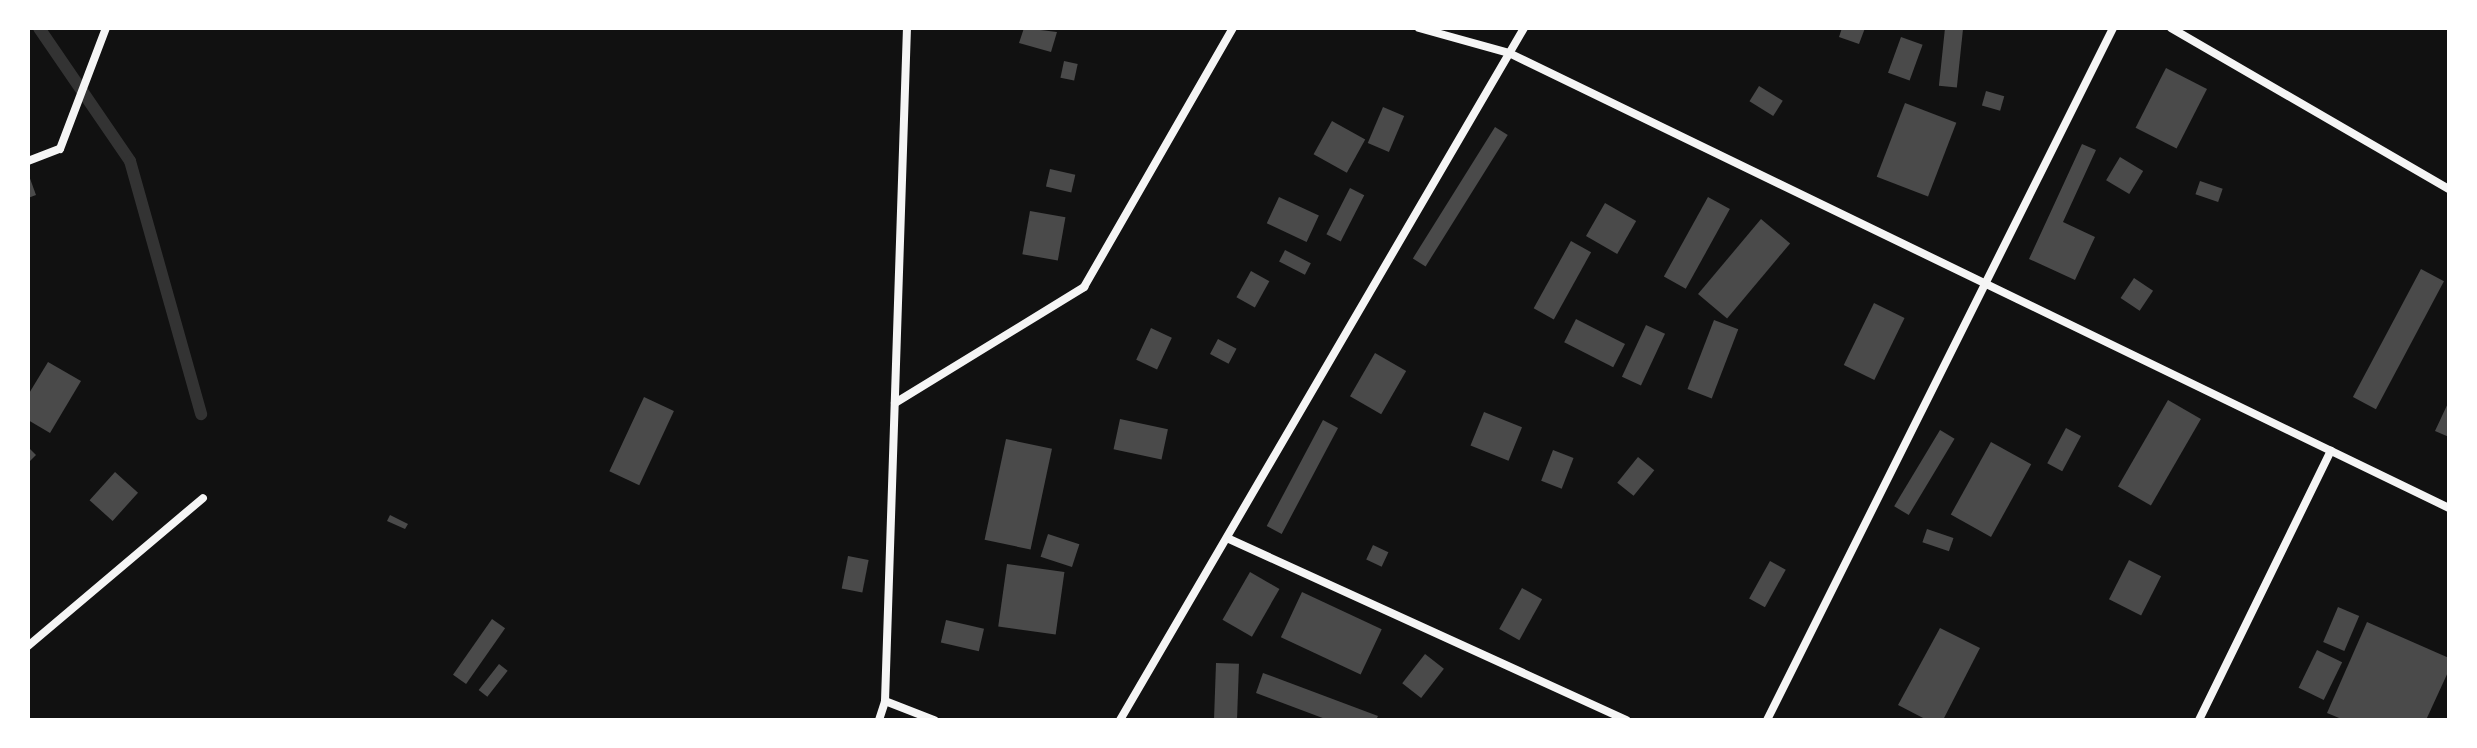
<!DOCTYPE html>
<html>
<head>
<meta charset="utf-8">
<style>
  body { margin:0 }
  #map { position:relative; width:2477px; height:748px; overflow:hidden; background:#111; font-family:"Fira Sans",sans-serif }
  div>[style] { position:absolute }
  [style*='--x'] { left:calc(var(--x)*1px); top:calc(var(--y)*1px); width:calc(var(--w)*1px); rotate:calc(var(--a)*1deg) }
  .stream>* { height:12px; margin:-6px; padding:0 6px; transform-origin:6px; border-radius:6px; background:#333 }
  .building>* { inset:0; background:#4a4a4a; transform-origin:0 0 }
  .minor>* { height:8px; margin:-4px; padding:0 4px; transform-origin:4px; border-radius:4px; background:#f5f5f5 }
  span { translate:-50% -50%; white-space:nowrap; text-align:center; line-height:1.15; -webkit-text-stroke:6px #fff; paint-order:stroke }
  .frame { position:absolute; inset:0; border:30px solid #fff; pointer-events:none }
</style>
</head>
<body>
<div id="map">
  <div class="stream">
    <div style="--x:39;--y:28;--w:161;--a:55.6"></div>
    <div style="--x:130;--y:161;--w:263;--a:74.3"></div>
  </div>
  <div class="building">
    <div style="clip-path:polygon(1024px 28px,1057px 32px,1051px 52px,1019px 43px)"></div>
    <div style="clip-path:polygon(1842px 28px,1865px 28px,1859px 44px,1839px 37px)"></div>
    <div style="left:1945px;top:28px;width:18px;height:58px;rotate:6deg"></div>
    <div style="left:1901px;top:37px;width:23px;height:38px;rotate:20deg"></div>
    <div style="left:1064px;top:61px;width:14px;height:17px;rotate:12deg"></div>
    <div style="left:2166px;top:68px;width:46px;height:67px;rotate:27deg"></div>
    <div style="left:1759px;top:86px;width:28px;height:18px;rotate:32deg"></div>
    <div style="left:1986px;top:91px;width:19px;height:15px;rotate:16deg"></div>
    <div style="left:1905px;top:103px;width:55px;height:79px;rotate:21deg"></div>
    <div style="left:1383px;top:107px;width:23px;height:39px;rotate:23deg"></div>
    <div style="left:1332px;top:121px;width:38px;height:38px;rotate:29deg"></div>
    <div style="left:1495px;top:127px;width:15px;height:155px;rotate:32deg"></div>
    <div style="clip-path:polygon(2082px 144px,2096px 150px,2063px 222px,2095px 237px,2075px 280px,2029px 259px)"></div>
    <div style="left:2120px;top:157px;width:27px;height:27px;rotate:31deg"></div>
    <div style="left:1050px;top:169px;width:26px;height:18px;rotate:13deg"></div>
    <div style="clip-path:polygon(28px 173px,36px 195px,28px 198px)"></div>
    <div style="left:2200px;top:181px;width:24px;height:14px;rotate:19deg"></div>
    <div style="left:1350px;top:188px;width:16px;height:52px;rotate:27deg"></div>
    <div style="left:1279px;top:197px;width:44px;height:29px;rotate:25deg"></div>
    <div style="left:1708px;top:197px;width:25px;height:91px;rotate:29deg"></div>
    <div style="left:1605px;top:203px;width:36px;height:38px;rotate:30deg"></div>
    <div style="left:1030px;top:211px;width:36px;height:44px;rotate:10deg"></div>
    <div style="left:1761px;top:219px;width:38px;height:98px;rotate:40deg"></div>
    <div style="left:1571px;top:241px;width:23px;height:77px;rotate:29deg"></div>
    <div style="left:1285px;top:250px;width:29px;height:13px;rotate:27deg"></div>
    <div style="left:2421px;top:269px;width:26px;height:145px;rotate:28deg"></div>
    <div style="left:1251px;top:271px;width:21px;height:30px;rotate:29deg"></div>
    <div style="left:2134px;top:278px;width:23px;height:24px;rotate:34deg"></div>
    <div style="left:1874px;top:303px;width:34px;height:69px;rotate:26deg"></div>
    <div style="left:1576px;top:319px;width:55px;height:26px;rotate:27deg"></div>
    <div style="left:1714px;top:320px;width:26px;height:74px;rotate:21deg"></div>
    <div style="left:1646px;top:325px;width:21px;height:57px;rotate:25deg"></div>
    <div style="left:1151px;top:328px;width:23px;height:35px;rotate:25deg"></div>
    <div style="left:1218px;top:339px;width:21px;height:17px;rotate:28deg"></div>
    <div style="left:1375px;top:353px;width:36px;height:50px;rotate:30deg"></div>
    <div style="clip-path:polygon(48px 362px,81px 381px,50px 433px,28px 420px,28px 395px)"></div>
    <div style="left:644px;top:397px;width:33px;height:82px;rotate:25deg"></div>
    <div style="left:2168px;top:400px;width:38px;height:100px;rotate:30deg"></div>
    <div style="clip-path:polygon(2449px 401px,2449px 437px,2435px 431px)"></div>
    <div style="left:1484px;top:412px;width:41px;height:36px;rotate:22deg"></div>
    <div style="left:1120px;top:419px;width:49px;height:31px;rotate:12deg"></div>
    <div style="left:1323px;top:420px;width:17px;height:120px;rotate:28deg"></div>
    <div style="left:2066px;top:428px;width:17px;height:40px;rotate:28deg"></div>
    <div style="left:1940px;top:430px;width:17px;height:89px;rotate:31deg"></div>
    <div style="left:1006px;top:439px;width:47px;height:103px;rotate:12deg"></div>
    <div style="left:1991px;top:442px;width:46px;height:83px;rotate:29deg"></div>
    <div style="clip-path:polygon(28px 447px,36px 455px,28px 463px)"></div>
    <div style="left:1553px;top:450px;width:22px;height:33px;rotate:21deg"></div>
    <div style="left:1638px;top:457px;width:21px;height:33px;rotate:39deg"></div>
    <div style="left:115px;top:472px;width:31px;height:38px;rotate:42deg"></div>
    <div style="clip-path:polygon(390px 515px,408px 524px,405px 529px,387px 521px)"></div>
    <div style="left:1927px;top:529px;width:28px;height:14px;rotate:19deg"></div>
    <div style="left:1048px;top:534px;width:33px;height:24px;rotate:18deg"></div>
    <div style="left:1373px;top:545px;width:17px;height:16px;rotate:25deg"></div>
    <div style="left:848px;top:556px;width:21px;height:33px;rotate:11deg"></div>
    <div style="left:2129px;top:560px;width:36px;height:44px;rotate:27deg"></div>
    <div style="left:1770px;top:561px;width:18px;height:43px;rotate:29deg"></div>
    <div style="left:1007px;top:564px;width:58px;height:63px;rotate:8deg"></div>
    <div style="left:1250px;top:572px;width:34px;height:55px;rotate:30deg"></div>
    <div style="left:1522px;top:588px;width:23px;height:47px;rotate:29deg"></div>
    <div style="left:1302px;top:592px;width:88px;height:50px;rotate:25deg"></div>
    <div style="left:2338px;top:607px;width:23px;height:38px;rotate:23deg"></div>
    <div style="left:492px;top:619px;width:16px;height:68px;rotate:35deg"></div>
    <div style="left:946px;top:620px;width:39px;height:23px;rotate:13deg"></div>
    <div style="clip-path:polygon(2367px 622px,2449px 658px,2449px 670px,2426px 720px,2344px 720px,2327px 713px)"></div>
    <div style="clip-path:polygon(1940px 628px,1980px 648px,1943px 720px,1927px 720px,1898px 705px)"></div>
    <div style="left:2317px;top:650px;width:28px;height:42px;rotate:26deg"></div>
    <div style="left:1425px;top:654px;width:24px;height:37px;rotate:38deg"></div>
    <div style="left:1216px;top:663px;width:23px;height:57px;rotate:2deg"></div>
    <div style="left:499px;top:664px;width:11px;height:33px;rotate:38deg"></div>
    <div style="clip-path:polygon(1263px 673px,1378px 716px,1376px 720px,1328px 720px,1256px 693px)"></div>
  </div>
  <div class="minor">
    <div style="--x:1419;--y:28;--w:93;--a:15.5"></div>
    <div style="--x:1509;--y:53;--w:1044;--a:25.83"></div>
    <div style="--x:2171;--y:28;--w:321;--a:30.1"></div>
    <div style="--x:28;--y:161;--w:34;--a:-21"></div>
    <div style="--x:60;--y:149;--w:129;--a:-69.2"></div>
    <div style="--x:895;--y:403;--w:222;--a:-31.5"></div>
    <div style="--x:1084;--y:287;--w:299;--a:-60.1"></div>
    <div style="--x:1227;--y:538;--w:439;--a:24.5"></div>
    <div style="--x:28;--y:646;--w:229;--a:-40.2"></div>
    <div style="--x:885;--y:701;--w:53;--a:21.2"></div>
    <div style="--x:879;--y:720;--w:20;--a:-72"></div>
    <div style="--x:885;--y:701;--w:673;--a:-88.13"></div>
    <div style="--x:1120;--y:720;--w:801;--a:-59.72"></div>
    <div style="--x:1767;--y:720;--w:774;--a:-63.43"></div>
    <div style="--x:2199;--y:720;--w:300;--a:-63.9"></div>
  </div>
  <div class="frame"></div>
</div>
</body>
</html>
